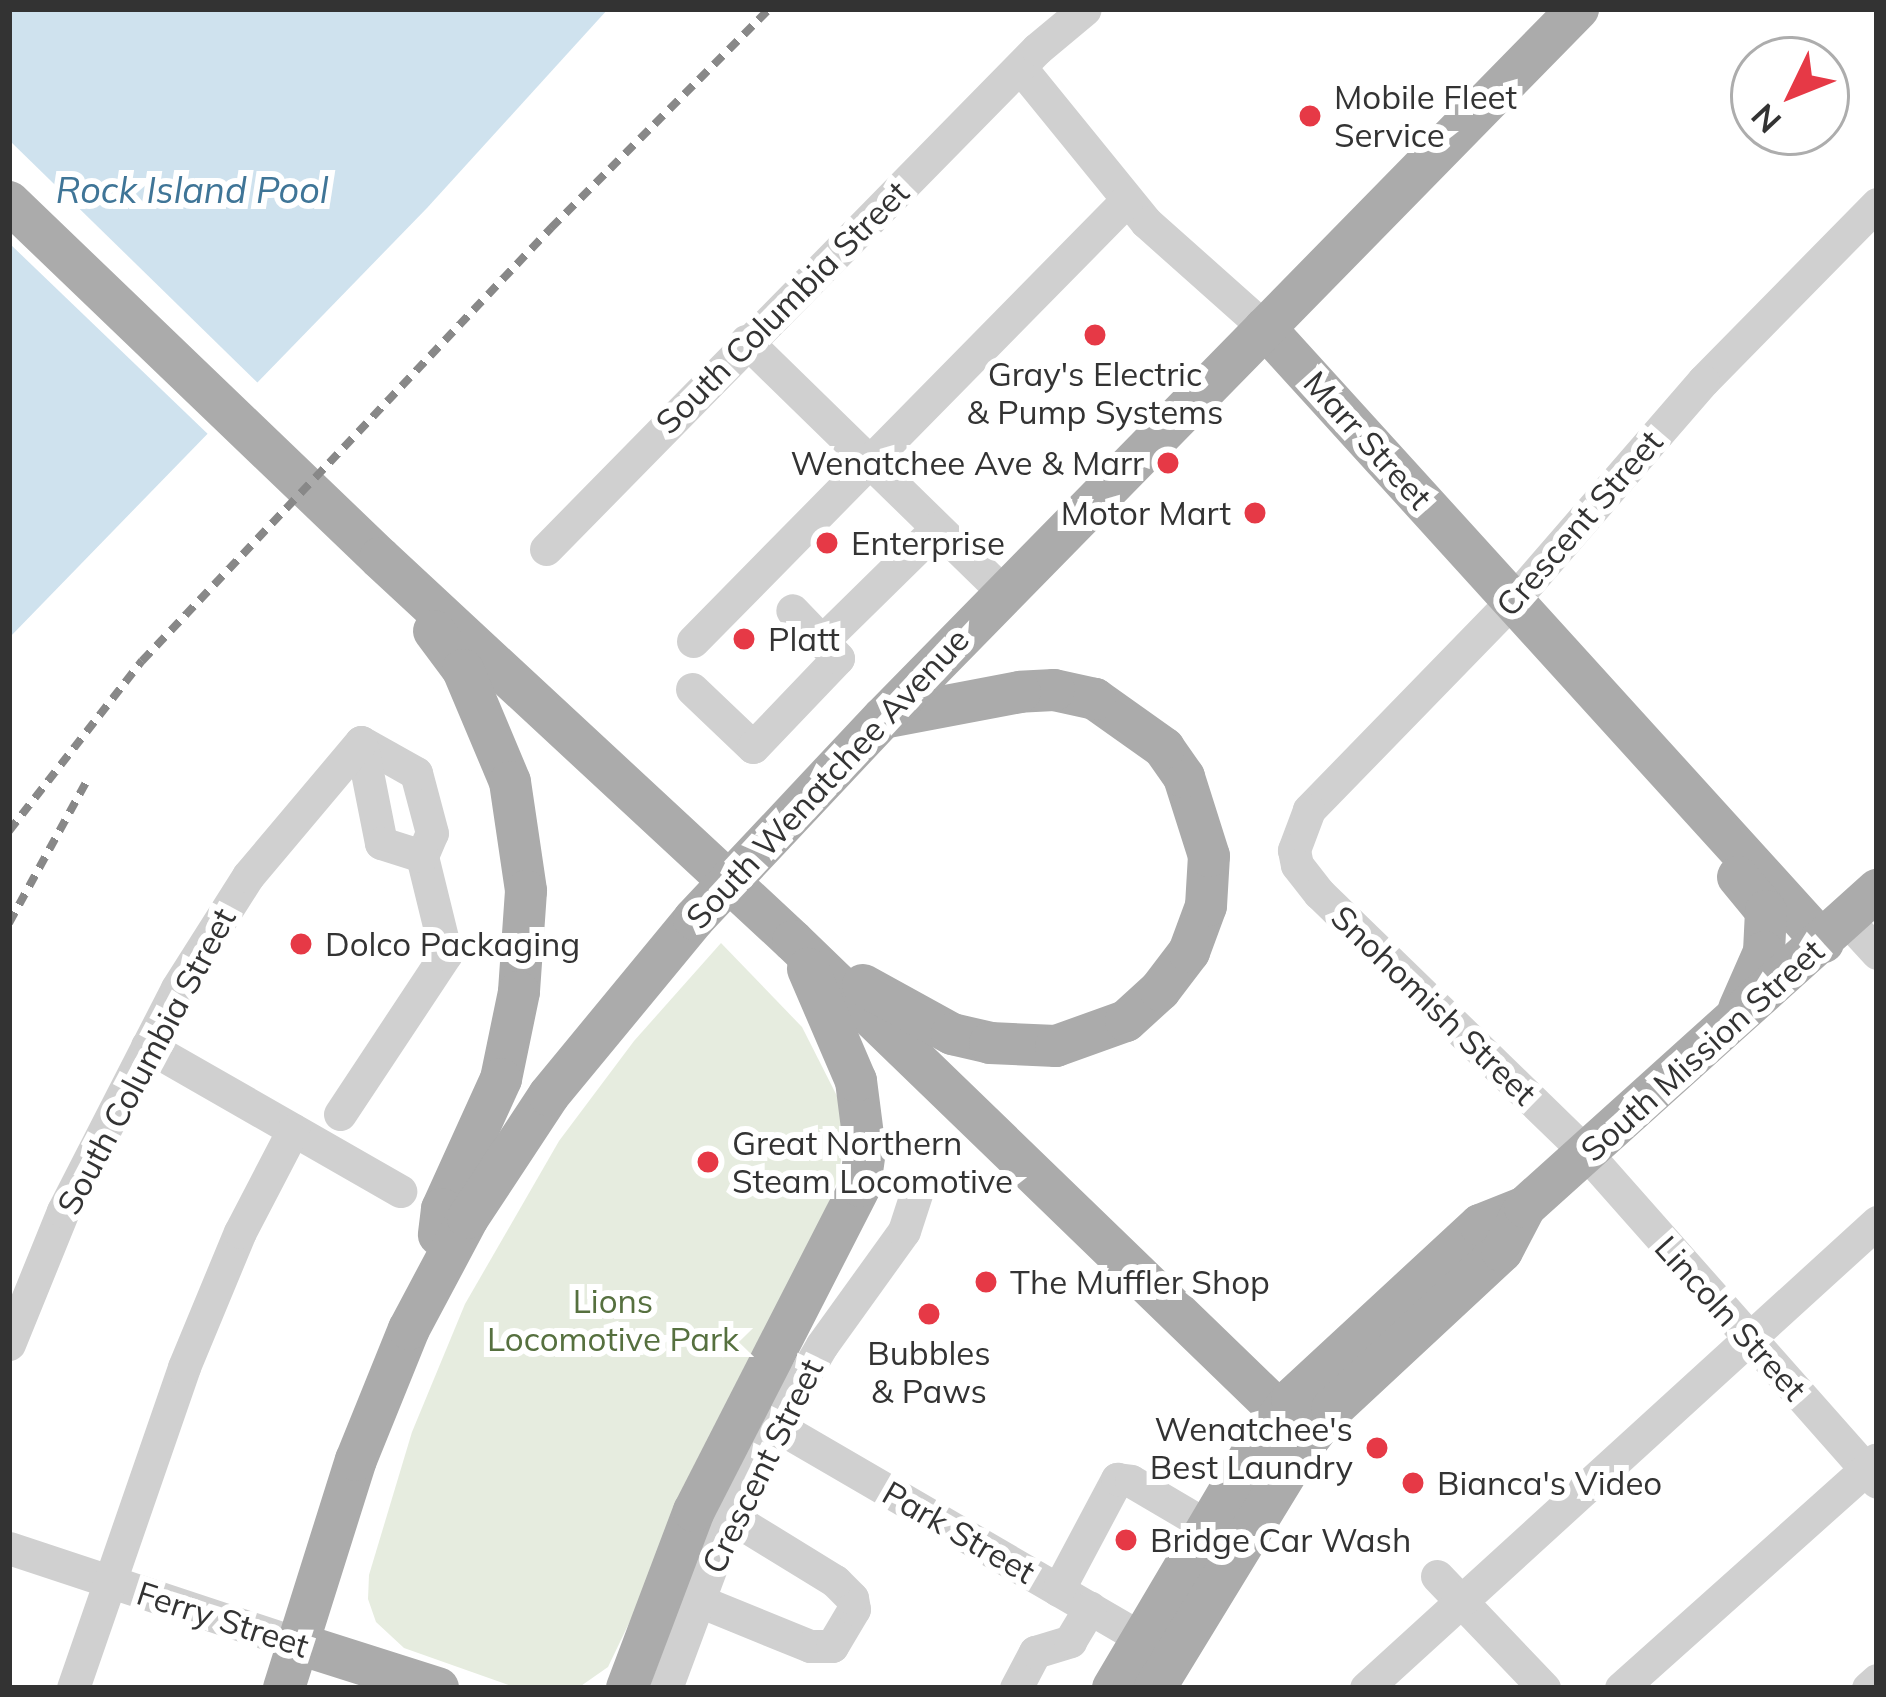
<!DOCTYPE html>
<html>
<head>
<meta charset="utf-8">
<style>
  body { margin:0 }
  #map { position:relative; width:1886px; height:1697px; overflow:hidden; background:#fff; font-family:Mulish,sans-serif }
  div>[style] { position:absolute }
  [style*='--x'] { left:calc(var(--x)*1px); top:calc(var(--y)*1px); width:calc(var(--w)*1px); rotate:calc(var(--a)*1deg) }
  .green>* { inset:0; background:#e6ecdf }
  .water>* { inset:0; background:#cfe2ee }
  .pier>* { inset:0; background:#fff }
  .minor>* { height:33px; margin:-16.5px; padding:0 16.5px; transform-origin:16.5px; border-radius:16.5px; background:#d0d0d0 }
  .major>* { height:42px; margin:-21px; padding:0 21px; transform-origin:21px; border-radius:21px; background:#ababab }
  .rail>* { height:8px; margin-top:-4px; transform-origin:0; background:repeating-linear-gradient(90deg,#888 0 12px,transparent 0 21px) }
  .dots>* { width:33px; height:33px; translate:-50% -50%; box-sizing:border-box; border:6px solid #fff; border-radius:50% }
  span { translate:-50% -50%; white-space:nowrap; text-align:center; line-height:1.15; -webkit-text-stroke:12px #fff; paint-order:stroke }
  .poi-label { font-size:33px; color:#333 }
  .left { translate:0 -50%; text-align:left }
  .right { translate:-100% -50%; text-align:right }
  .street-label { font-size:33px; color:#333 }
  .park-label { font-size:33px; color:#56703f }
  .water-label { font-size:36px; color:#3f7597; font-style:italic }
  .frame { position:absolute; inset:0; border:12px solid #333; pointer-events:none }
  .north { position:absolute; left:1730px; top:36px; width:120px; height:120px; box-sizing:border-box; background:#fff; border:3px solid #adadad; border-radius:50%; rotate:227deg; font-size:33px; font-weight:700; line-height:48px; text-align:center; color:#333 }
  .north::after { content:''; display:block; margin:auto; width:42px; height:54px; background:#e63946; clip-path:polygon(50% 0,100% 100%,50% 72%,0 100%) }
</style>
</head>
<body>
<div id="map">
  <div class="green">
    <div style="clip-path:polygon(721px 943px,802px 1027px,838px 1098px,845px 1136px,838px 1179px,817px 1231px,608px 1667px,578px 1688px,517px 1688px,404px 1648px,376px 1622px,368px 1599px,369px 1575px,412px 1432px,465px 1304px,559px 1141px,634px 1041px)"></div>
  </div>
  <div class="water">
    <div style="clip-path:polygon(9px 9px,608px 9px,427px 208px,9px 638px)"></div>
  </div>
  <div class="pier">
    <div style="clip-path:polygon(9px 140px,262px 387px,212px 438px,9px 243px)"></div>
  </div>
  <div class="minor">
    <div style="--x:1020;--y:67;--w:200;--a:50.9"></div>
    <div style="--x:1146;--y:222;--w:159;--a:41.7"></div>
    <div style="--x:1877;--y:204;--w:248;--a:134.5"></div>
    <div style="--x:1703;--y:381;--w:290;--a:130.9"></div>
    <div style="--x:1513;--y:600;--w:293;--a:134.2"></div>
    <div style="--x:1309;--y:810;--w:43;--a:110.6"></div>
    <div style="--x:1294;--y:850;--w:15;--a:79"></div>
    <div style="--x:1297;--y:865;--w:36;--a:52"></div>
    <div style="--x:1319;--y:893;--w:373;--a:44.2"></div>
    <div style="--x:1586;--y:1153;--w:439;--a:48.5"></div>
    <div style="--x:746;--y:341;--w:359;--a:44.3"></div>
    <div style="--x:546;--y:549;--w:701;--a:-45.52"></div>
    <div style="--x:1037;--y:49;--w:62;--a:-39.8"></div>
    <div style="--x:693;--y:641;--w:619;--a:-45.46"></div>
    <div style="--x:822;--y:641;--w:161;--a:-44.5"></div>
    <div style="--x:692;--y:689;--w:84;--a:43.6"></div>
    <div style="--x:753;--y:747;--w:123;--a:-46.3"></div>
    <div style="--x:838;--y:658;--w:66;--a:-133.8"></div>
    <div style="--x:1846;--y:919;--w:46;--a:47.6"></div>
    <div style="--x:147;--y:1046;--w:292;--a:29.8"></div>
    <div style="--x:340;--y:1114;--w:192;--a:-56.5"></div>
    <div style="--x:446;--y:954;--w:101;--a:-103.8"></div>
    <div style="--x:422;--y:856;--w:25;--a:-67"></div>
    <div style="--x:432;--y:833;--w:62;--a:-104.9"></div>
    <div style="--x:416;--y:773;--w:63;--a:-150.6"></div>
    <div style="--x:361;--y:742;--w:103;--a:78.8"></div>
    <div style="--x:381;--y:843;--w:43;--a:17.6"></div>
    <div style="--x:9;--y:1344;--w:144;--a:-67.9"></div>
    <div style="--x:63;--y:1211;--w:250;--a:-62.9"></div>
    <div style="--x:177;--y:988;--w:133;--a:-57.6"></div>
    <div style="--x:248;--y:876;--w:175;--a:-49.9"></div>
    <div style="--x:775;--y:1425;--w:426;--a:30.2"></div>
    <div style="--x:9;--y:1548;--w:305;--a:18.3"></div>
    <div style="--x:1437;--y:1576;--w:155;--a:46.3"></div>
    <div style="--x:1058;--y:1590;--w:126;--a:-62"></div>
    <div style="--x:1117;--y:1479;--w:14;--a:8"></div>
    <div style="--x:1131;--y:1481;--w:91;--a:30.5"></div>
    <div style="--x:697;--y:1600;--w:122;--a:22.2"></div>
    <div style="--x:810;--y:1646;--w:22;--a:0"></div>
    <div style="--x:832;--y:1646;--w:43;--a:-59.3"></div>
    <div style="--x:854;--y:1609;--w:11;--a:-100"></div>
    <div style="--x:852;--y:1598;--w:24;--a:-135"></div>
    <div style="--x:835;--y:1581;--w:122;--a:-148.4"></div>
    <div style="--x:73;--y:1688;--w:340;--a:-70.9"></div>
    <div style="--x:184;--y:1367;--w:146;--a:-67.5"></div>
    <div style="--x:240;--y:1232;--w:115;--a:-62.5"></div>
    <div style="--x:666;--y:1688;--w:166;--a:-69.6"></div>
    <div style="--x:724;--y:1532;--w:119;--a:-64.5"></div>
    <div style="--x:775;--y:1425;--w:93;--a:-59.6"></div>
    <div style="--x:822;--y:1345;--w:140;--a:-54.3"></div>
    <div style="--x:904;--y:1231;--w:39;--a:-72"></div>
    <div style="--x:1016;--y:1688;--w:41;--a:-62.2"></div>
    <div style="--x:1035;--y:1652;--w:37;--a:-17"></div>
    <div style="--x:1070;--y:1641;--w:39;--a:-59"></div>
    <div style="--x:1366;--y:1688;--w:692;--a:-42.36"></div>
    <div style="--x:1621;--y:1688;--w:343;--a:-41.8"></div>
    <div style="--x:1868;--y:1688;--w:12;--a:-42"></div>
  </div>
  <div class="major">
    <div style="--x:9;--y:202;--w:514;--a:43.82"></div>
    <div style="--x:380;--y:558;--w:563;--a:42.84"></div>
    <div style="--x:793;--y:941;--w:716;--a:44.04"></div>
    <div style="--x:1265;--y:328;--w:830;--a:47.74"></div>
    <div style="--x:434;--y:631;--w:49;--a:53.4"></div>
    <div style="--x:463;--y:670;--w:121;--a:67.2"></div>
    <div style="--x:510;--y:782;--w:110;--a:81.6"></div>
    <div style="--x:526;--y:891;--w:101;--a:94"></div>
    <div style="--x:519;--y:992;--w:89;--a:101.7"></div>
    <div style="--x:501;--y:1079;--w:143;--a:114.4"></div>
    <div style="--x:442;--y:1209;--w:26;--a:97"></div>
    <div style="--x:1738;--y:877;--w:44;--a:50.5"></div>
    <div style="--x:1766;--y:911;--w:41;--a:92.8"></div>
    <div style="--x:1764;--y:952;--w:62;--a:113.7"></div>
    <div style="--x:863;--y:985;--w:102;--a:28.8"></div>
    <div style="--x:952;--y:1034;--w:39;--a:13"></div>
    <div style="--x:990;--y:1043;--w:66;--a:2.6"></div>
    <div style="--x:1056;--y:1046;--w:74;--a:-19.7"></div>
    <div style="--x:1126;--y:1021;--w:46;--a:-42.4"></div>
    <div style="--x:1160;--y:990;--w:48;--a:-52.7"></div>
    <div style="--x:1189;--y:952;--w:49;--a:-69.7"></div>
    <div style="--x:1206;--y:906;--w:50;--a:-86.6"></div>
    <div style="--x:1209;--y:856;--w:83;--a:-107.6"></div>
    <div style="--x:1184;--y:777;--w:35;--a:-125"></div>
    <div style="--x:1164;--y:748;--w:85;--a:-144.6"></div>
    <div style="--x:1095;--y:699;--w:42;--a:-167.6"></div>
    <div style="--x:1054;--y:690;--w:34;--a:177"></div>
    <div style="--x:1020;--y:692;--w:139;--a:169.3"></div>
    <div style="--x:299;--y:1644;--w:146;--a:17.6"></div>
    <div style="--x:284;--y:1688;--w:239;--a:-72.5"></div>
    <div style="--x:356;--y:1460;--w:141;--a:-68"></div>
    <div style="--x:409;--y:1329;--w:126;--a:-62"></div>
    <div style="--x:468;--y:1218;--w:147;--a:-56.6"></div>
    <div style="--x:549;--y:1095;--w:228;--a:-50.5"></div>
    <div style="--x:694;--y:919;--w:276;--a:-46.8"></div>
    <div style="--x:883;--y:718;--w:993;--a:-45.57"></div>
    <div style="--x:627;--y:1688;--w:189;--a:-69.3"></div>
    <div style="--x:694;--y:1511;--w:365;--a:-62.9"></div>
    <div style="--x:860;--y:1186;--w:35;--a:-82"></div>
    <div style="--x:865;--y:1151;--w:71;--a:-97.3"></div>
    <div style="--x:856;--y:1081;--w:122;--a:-113.2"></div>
    <div style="--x:1113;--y:1688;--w:275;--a:-59.4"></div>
    <div style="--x:1253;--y:1451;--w:65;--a:-53.1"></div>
    <div style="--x:1292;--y:1399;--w:256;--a:-42.8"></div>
    <div style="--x:1480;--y:1225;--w:48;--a:-21.8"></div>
    <div style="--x:1155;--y:1688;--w:280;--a:-58.6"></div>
    <div style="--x:1301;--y:1449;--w:51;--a:-52.2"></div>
    <div style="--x:1332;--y:1409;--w:232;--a:-42.9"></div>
    <div style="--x:1502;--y:1251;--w:50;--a:-62.4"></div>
    <div style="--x:1525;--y:1207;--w:474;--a:-42"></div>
  </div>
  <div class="rail">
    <div style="--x:9;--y:831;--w:216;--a:-52"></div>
    <div style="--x:142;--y:661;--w:596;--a:-46.63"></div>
    <div style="--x:551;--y:228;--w:309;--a:-45.1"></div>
    <div style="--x:9;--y:923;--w:164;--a:-61.3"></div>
  </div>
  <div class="dots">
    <div style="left:1310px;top:116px;background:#e63946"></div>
    <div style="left:1095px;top:335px;background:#e63946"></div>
    <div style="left:1168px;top:463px;background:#e63946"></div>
    <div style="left:1255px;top:513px;background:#e63946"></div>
    <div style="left:827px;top:543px;background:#e63946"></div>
    <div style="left:744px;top:639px;background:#e63946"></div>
    <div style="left:301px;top:944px;background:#e63946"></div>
    <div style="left:708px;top:1162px;background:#e63946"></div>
    <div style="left:986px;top:1282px;background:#e63946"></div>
    <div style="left:929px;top:1314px;background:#e63946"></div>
    <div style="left:1377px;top:1448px;background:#e63946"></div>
    <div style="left:1413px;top:1483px;background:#e63946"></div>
    <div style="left:1126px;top:1540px;background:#e63946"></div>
  </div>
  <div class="poi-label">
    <span class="left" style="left:1334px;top:116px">Mobile Fleet<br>Service</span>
    <span style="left:1095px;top:393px">Gray's Electric<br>&amp; Pump Systems</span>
    <span class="right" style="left:1144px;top:463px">Wenatchee Ave &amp; Marr</span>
    <span class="right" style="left:1231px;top:513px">Motor Mart</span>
    <span class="left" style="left:851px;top:543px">Enterprise</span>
    <span class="left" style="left:768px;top:639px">Platt</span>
    <span class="left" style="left:325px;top:944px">Dolco Packaging</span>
    <span class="left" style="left:732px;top:1162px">Great Northern<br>Steam Locomotive</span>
    <span class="left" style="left:1010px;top:1282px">The Muffler Shop</span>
    <span style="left:929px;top:1372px">Bubbles<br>&amp; Paws</span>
    <span class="right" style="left:1353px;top:1448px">Wenatchee's<br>Best Laundry</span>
    <span class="left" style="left:1437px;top:1483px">Bianca's Video</span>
    <span class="left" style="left:1150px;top:1540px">Bridge Car Wash</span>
  </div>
  <div class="street-label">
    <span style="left:782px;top:307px;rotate:-45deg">South Columbia Street</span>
    <span style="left:1368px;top:440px;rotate:48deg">Marr Street</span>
    <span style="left:1579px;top:523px;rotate:-49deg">Crescent Street</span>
    <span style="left:827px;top:778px;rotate:-47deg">South Wenatchee Avenue</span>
    <span style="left:1434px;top:1005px;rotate:44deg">Snohomish Street</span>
    <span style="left:1702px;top:1050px;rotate:-42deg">South Mission Street</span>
    <span style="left:146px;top:1061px;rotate:-62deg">South Columbia Street</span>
    <span style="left:1731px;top:1318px;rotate:48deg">Lincoln Street</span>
    <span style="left:762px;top:1466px;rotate:-64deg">Crescent Street</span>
    <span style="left:959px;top:1532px;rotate:30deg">Park Street</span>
    <span style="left:223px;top:1619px;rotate:18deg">Ferry Street</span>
  </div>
  <div class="park-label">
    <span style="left:613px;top:1320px">Lions<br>Locomotive Park</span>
  </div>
  <div class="water-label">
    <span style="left:192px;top:190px">Rock Island Pool</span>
  </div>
  <div class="frame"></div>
  <div class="north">N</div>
</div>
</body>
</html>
